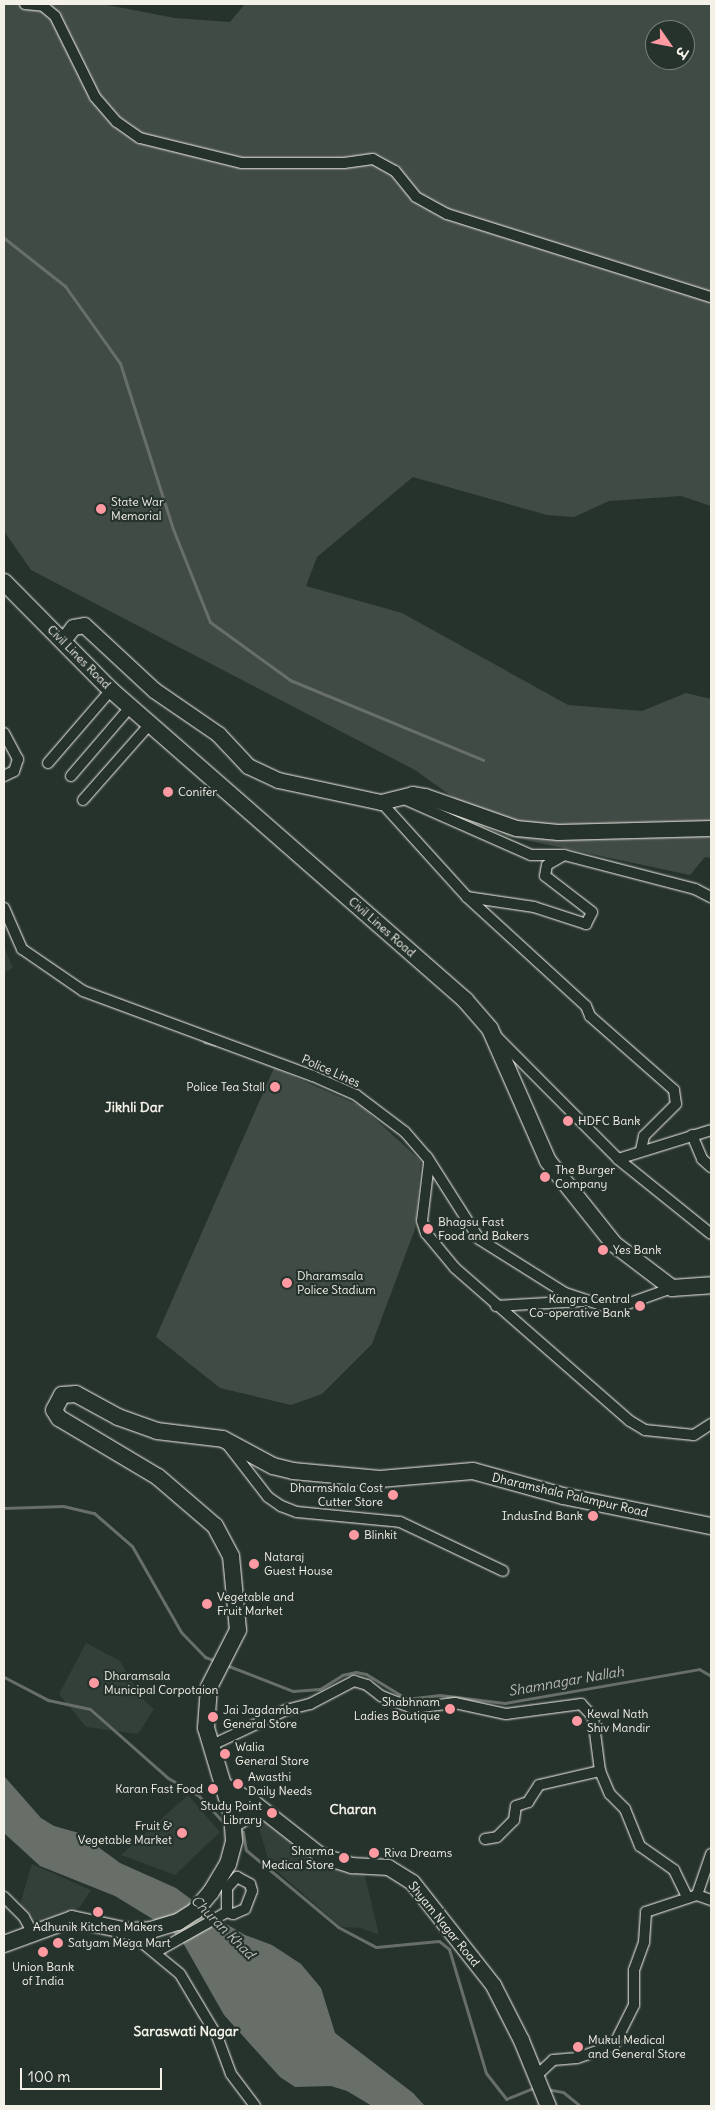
<!DOCTYPE html>
<html>
<head>
<meta charset="utf-8">
<style>
  body { margin:0 }
  #map { position:relative; width:715px; height:2110px; overflow:hidden; background:#26332d; font-family:Delius,"Playpen Sans Deva",sans-serif }
  div>[style] { position:absolute }
  [style*='--x'] { left:calc(var(--x)*1px); top:calc(var(--y)*1px); width:calc(var(--w)*1px); rotate:calc(var(--a)*1deg) }
  .built>* { inset:0; background:#333f39 }
  .green>* { inset:0; background:#414b45 }
  .water>* { inset:0; background:#676f68 }
  .stream>* { height:3px; margin:-1.5px; padding:0 1.5px; transform-origin:1.5px; border-radius:1.5px; background:#676f68 }
  .roads { filter:drop-shadow(0 0 1px #f4f1e8) drop-shadow(0 0 1px #f4f1e8) }
  .street>* { height:10px; margin:-5px; padding:0 5px; transform-origin:5px; border-radius:5px; background:#26332d }
  .secondary>* { height:15px; margin:-7.5px; padding:0 7.5px; transform-origin:7.5px; border-radius:7.5px; background:#26332d }
  .primary>* { height:16px; margin:-8px; padding:0 8px; transform-origin:8px; border-radius:8px; background:#26332d }
  .dots>* { width:14px; height:14px; translate:-50% -50%; box-sizing:border-box; border:2px solid #26332d; border-radius:50% }
  span { translate:-50% -50%; white-space:nowrap; text-align:center; line-height:1.15; -webkit-text-stroke:4.5px #26332d; paint-order:stroke }
  .poi-label { font-size:12px; color:#f4f1e8 }
  .left { translate:0 -50%; text-align:left }
  .right { translate:-100% -50%; text-align:right }
  .street-label { font-size:12px; color:#f4f1e8 }
  .neighbourhood-label { font-size:14px; color:#f4f1e8; font-weight:700 }
  .water-label { font-size:14px; color:#bcbdb5; font-style:italic }
  .frame { position:absolute; inset:0; border:5px solid #f4f1e8; pointer-events:none }
  .north { position:absolute; left:645px; top:20px; width:50px; height:50px; box-sizing:border-box; background:#26332d; border:1px solid #787f78; border-radius:50%; rotate:123deg; font-size:14px; font-weight:700; line-height:20px; text-align:center; color:#f4f1e8 }
  .north::after { content:''; display:block; margin:auto; width:18px; height:22px; background:#ff9aa2; clip-path:polygon(50% 0,100% 100%,50% 72%,0 100%) }
  .scale { position:absolute; left:20px; top:2068px; width:142px; height:22px; box-sizing:border-box; border:2px solid #f4f1e8; border-top:0; padding-left:6px; font-size:15px; line-height:18px; white-space:nowrap; color:#f4f1e8; -webkit-text-stroke:4px #26332d; paint-order:stroke }
</style>
</head>
<body>
<div id="map">
  <div class="built">
    <div style="clip-path:polygon(4px 946px,13px 968px,4px 973px)"></div>
    <div style="clip-path:polygon(86px 1643px,120px 1661px,141px 1697px,154px 1709px,138px 1734px,86px 1727px,59px 1694px)"></div>
    <div style="clip-path:polygon(188px 1795px,220px 1832px,175px 1875px,121px 1855px)"></div>
    <div style="clip-path:polygon(253px 1808px,311px 1855px,342px 1870px,363px 1868px,379px 1935px,361px 1928px,341px 1927px,270px 1865px)"></div>
    <div style="clip-path:polygon(32px 1864px,91px 1890px,80px 1907px,37px 1933px,18px 1911px)"></div>
  </div>
  <div class="green">
    <div style="clip-path:polygon(evenodd,4px 4px,102px 4px,175px 18px,230px 22px,245px 4px,711px 4px,711px 506px,681px 496px,609px 501px,574px 517px,547px 515px,413px 477px,317px 557px,306px 586px,402px 613px,568px 705px,642px 711px,686px 693px,711px 699px,711px 858px,705px 857px,690px 875px,507px 836px,415px 770px,31px 570px,4px 531px,4px 4px,655px 30px,685px 30px,685px 60px,655px 60px,655px 30px)"></div>
    <div style="clip-path:polygon(274px 1068px,361px 1106px,421px 1161px,415px 1229px,372px 1344px,322px 1394px,291px 1405px,220px 1388px,156px 1337px)"></div>
  </div>
  <div class="water">
    <div style="clip-path:polygon(4px 1776px,41px 1818px,54px 1826px,79px 1833px,120px 1863px,176px 1888px,216px 1918px,245px 1935px,272px 1945px,301px 1964px,321px 1988px,335px 2033px,413px 2093px,425px 2106px,372px 2106px,347px 2091px,331px 2086px,295px 2087px,280px 2077px,224px 2015px,182px 1941px,169px 1929px,115px 1896px,40px 1866px,4px 1833px)"></div>
  </div>
  <div class="stream">
    <div style="--x:4;--y:238;--w:78;--a:38.2"></div>
    <div style="--x:65;--y:286;--w:95;--a:54.5"></div>
    <div style="--x:120;--y:363;--w:174;--a:72.3"></div>
    <div style="--x:173;--y:529;--w:100;--a:68.3"></div>
    <div style="--x:210;--y:622;--w:99;--a:35.9"></div>
    <div style="--x:290;--y:680;--w:209;--a:22.5"></div>
    <div style="--x:204;--y:1042;--w:11;--a:15"></div>
    <div style="--x:4;--y:1508;--w:59;--a:-1.9"></div>
    <div style="--x:63;--y:1506;--w:32;--a:13"></div>
    <div style="--x:94;--y:1513;--w:50;--a:41"></div>
    <div style="--x:132;--y:1546;--w:99;--a:60.3"></div>
    <div style="--x:181;--y:1632;--w:35;--a:46"></div>
    <div style="--x:205;--y:1657;--w:12;--a:20"></div>
    <div style="--x:226;--y:1665;--w:72;--a:21.2"></div>
    <div style="--x:293;--y:1691;--w:27;--a:-4"></div>
    <div style="--x:320;--y:1689;--w:26;--a:-32"></div>
    <div style="--x:342;--y:1675;--w:14;--a:-12"></div>
    <div style="--x:356;--y:1672;--w:10;--a:11"></div>
    <div style="--x:366;--y:1674;--w:48;--a:31.4"></div>
    <div style="--x:407;--y:1699;--w:33;--a:-7"></div>
    <div style="--x:440;--y:1695;--w:65;--a:7"></div>
    <div style="--x:505;--y:1703;--w:197;--a:-9.9"></div>
    <div style="--x:699;--y:1669;--w:14;--a:30"></div>
    <div style="--x:4;--y:1677;--w:50;--a:27.6"></div>
    <div style="--x:48;--y:1700;--w:43;--a:12.1"></div>
    <div style="--x:90;--y:1709;--w:104;--a:41.5"></div>
    <div style="--x:168;--y:1778;--w:34;--a:30"></div>
    <div style="--x:198;--y:1795;--w:42;--a:46.9"></div>
    <div style="--x:238;--y:1830;--w:5;--a:22"></div>
    <div style="--x:243;--y:1832;--w:18;--a:81"></div>
    <div style="--x:246;--y:1850;--w:120;--a:39.9"></div>
    <div style="--x:338;--y:1927;--w:43;--a:27.8"></div>
    <div style="--x:376;--y:1947;--w:63;--a:-5.4"></div>
    <div style="--x:439;--y:1941;--w:13;--a:39"></div>
    <div style="--x:449;--y:1949;--w:129;--a:73.4"></div>
    <div style="--x:486;--y:2073;--w:33;--a:52"></div>
    <div style="--x:506;--y:2099;--w:31;--a:-22"></div>
    <div style="--x:546;--y:2089;--w:17;--a:10"></div>
    <div style="--x:563;--y:2092;--w:22;--a:39"></div>
  </div>
  <div class="roads">
    <div class="street">
      <div style="--x:25;--y:4;--w:18;--a:6"></div>
      <div style="--x:43;--y:6;--w:16;--a:40"></div>
      <div style="--x:55;--y:16;--w:90;--a:63.7"></div>
      <div style="--x:95;--y:97;--w:33;--a:49"></div>
      <div style="--x:117;--y:122;--w:28;--a:35"></div>
      <div style="--x:140;--y:138;--w:105;--a:13.8"></div>
      <div style="--x:242;--y:163;--w:102;--a:0"></div>
      <div style="--x:344;--y:163;--w:29;--a:-8"></div>
      <div style="--x:373;--y:159;--w:25;--a:29"></div>
      <div style="--x:395;--y:171;--w:33;--a:51"></div>
      <div style="--x:416;--y:197;--w:35;--a:29"></div>
      <div style="--x:447;--y:214;--w:277;--a:17.5"></div>
      <div style="--x:4;--y:733;--w:30;--a:62"></div>
      <div style="--x:18;--y:759;--w:13;--a:108"></div>
      <div style="--x:14;--y:771;--w:11;--a:153"></div>
      <div style="--x:48;--y:763;--w:96;--a:-49.2"></div>
      <div style="--x:71;--y:776;--w:92;--a:-49.4"></div>
      <div style="--x:404;--y:799;--w:139;--a:23.8"></div>
      <div style="--x:531;--y:855;--w:32;--a:0"></div>
      <div style="--x:83;--y:800;--w:103;--a:-48.6"></div>
      <div style="--x:381;--y:802;--w:128;--a:47.8"></div>
      <div style="--x:467;--y:897;--w:68;--a:8.5"></div>
      <div style="--x:534;--y:907;--w:55;--a:18.1"></div>
      <div style="--x:586;--y:924;--w:13;--a:-63"></div>
      <div style="--x:592;--y:912;--w:59;--a:-142.5"></div>
      <div style="--x:545;--y:876;--w:11;--a:-80"></div>
      <div style="--x:547;--y:865;--w:20;--a:-30"></div>
      <div style="--x:564;--y:855;--w:135;--a:14.5"></div>
      <div style="--x:695;--y:889;--w:18;--a:27"></div>
      <div style="--x:467;--y:897;--w:161;--a:42.5"></div>
      <div style="--x:586;--y:1006;--w:11;--a:68"></div>
      <div style="--x:590;--y:1016;--w:112;--a:41.4"></div>
      <div style="--x:674;--y:1090;--w:14;--a:82"></div>
      <div style="--x:676;--y:1104;--w:45;--a:135"></div>
      <div style="--x:644;--y:1136;--w:14;--a:102"></div>
      <div style="--x:4;--y:908;--w:45;--a:66.3"></div>
      <div style="--x:22;--y:949;--w:74;--a:34.5"></div>
      <div style="--x:83;--y:991;--w:245;--a:20.3"></div>
      <div style="--x:313;--y:1076;--w:47;--a:23.8"></div>
      <div style="--x:356;--y:1095;--w:61;--a:37.1"></div>
      <div style="--x:405;--y:1132;--w:33;--a:49"></div>
      <div style="--x:427;--y:1157;--w:97;--a:57.6"></div>
      <div style="--x:479;--y:1239;--w:102;--a:32.1"></div>
      <div style="--x:565;--y:1293;--w:51;--a:18.4"></div>
      <div style="--x:613;--y:1309;--w:63;--a:-19.6"></div>
      <div style="--x:497;--y:1037;--w:172;--a:45.2"></div>
      <div style="--x:618;--y:1159;--w:119;--a:38.9"></div>
      <div style="--x:692;--y:1135;--w:26;--a:67"></div>
      <div style="--x:702;--y:1159;--w:12;--a:42"></div>
      <div style="--x:618;--y:1159;--w:97;--a:-17.3"></div>
      <div style="--x:429;--y:1163;--w:58;--a:96.9"></div>
      <div style="--x:422;--y:1221;--w:13;--a:72"></div>
      <div style="--x:426;--y:1233;--w:45;--a:50.4"></div>
      <div style="--x:455;--y:1268;--w:232;--a:41.2"></div>
      <div style="--x:630;--y:1421;--w:17;--a:31"></div>
      <div style="--x:645;--y:1430;--w:49;--a:5.8"></div>
      <div style="--x:694;--y:1435;--w:20;--a:-33"></div>
      <div style="--x:496;--y:1306;--w:87;--a:-3.3"></div>
      <div style="--x:227;--y:1444;--w:67;--a:52.3"></div>
      <div style="--x:268;--y:1497;--w:16;--a:35"></div>
      <div style="--x:281;--y:1506;--w:17;--a:21"></div>
      <div style="--x:297;--y:1512;--w:103;--a:5.5"></div>
      <div style="--x:400;--y:1522;--w:114;--a:25.4"></div>
      <div style="--x:210;--y:1746;--w:84;--a:-25.3"></div>
      <div style="--x:286;--y:1710;--w:25;--a:-14"></div>
      <div style="--x:310;--y:1704;--w:50;--a:-27.6"></div>
      <div style="--x:354;--y:1681;--w:14;--a:17"></div>
      <div style="--x:367;--y:1685;--w:18;--a:38"></div>
      <div style="--x:381;--y:1696;--w:34;--a:21"></div>
      <div style="--x:413;--y:1708;--w:42;--a:-6.8"></div>
      <div style="--x:455;--y:1703;--w:52;--a:12.2"></div>
      <div style="--x:506;--y:1714;--w:76;--a:-7.6"></div>
      <div style="--x:581;--y:1704;--w:18;--a:47"></div>
      <div style="--x:593;--y:1717;--w:54;--a:82.6"></div>
      <div style="--x:600;--y:1771;--w:25;--a:67"></div>
      <div style="--x:610;--y:1794;--w:21;--a:45"></div>
      <div style="--x:625;--y:1809;--w:40;--a:68"></div>
      <div style="--x:640;--y:1846;--w:42;--a:35.2"></div>
      <div style="--x:674;--y:1870;--w:30;--a:64"></div>
      <div style="--x:485;--y:1839;--w:12;--a:-9"></div>
      <div style="--x:497;--y:1837;--w:24;--a:-45"></div>
      <div style="--x:514;--y:1820;--w:14;--a:-82"></div>
      <div style="--x:516;--y:1806;--w:13;--a:-18"></div>
      <div style="--x:528;--y:1802;--w:20;--a:-57"></div>
      <div style="--x:539;--y:1785;--w:63;--a:-12.9"></div>
      <div style="--x:711;--y:1854;--w:43;--a:108.9"></div>
      <div style="--x:697;--y:1895;--w:15;--a:20"></div>
      <div style="--x:237;--y:1877;--w:15;--a:28"></div>
      <div style="--x:250;--y:1884;--w:7;--a:74"></div>
      <div style="--x:252;--y:1891;--w:19;--a:111"></div>
      <div style="--x:245;--y:1909;--w:13;--a:157"></div>
      <div style="--x:233;--y:1914;--w:6;--a:-162"></div>
      <div style="--x:227;--y:1912;--w:24;--a:-90"></div>
      <div style="--x:227;--y:1888;--w:15;--a:-48"></div>
      <div style="--x:4;--y:1897;--w:28;--a:45"></div>
      <div style="--x:24;--y:1917;--w:17;--a:62"></div>
      <div style="--x:128;--y:1931;--w:67;--a:39.6"></div>
      <div style="--x:180;--y:1974;--w:72;--a:59.2"></div>
      <div style="--x:217;--y:2036;--w:40;--a:69.8"></div>
      <div style="--x:231;--y:2074;--w:40;--a:53"></div>
      <div style="--x:156;--y:1952;--w:81;--a:-29.4"></div>
      <div style="--x:536;--y:2076;--w:23;--a:-43"></div>
      <div style="--x:553;--y:2060;--w:24;--a:-5"></div>
      <div style="--x:577;--y:2058;--w:39;--a:-19"></div>
      <div style="--x:614;--y:2045;--w:45;--a:-63.4"></div>
      <div style="--x:634;--y:2005;--w:35;--a:-90"></div>
      <div style="--x:634;--y:1970;--w:30;--a:-70"></div>
      <div style="--x:644;--y:1942;--w:30;--a:-86"></div>
      <div style="--x:646;--y:1912;--w:54;--a:-18.4"></div>
    </div>
    <div class="secondary">
      <div style="--x:63;--y:640;--w:16;--a:-52"></div>
      <div style="--x:73;--y:627;--w:11;--a:-10"></div>
      <div style="--x:84;--y:625;--w:96;--a:42.9"></div>
      <div style="--x:154;--y:690;--w:78;--a:34.5"></div>
      <div style="--x:218;--y:734;--w:44;--a:46.8"></div>
      <div style="--x:248;--y:766;--w:33;--a:25"></div>
      <div style="--x:278;--y:780;--w:105;--a:12.1"></div>
      <div style="--x:381;--y:802;--w:32;--a:-14"></div>
      <div style="--x:412;--y:794;--w:13;--a:9"></div>
      <div style="--x:425;--y:796;--w:96;--a:19.4"></div>
      <div style="--x:516;--y:828;--w:42;--a:5.4"></div>
      <div style="--x:558;--y:832;--w:153;--a:-1.5"></div>
      <div style="--x:224;--y:1785;--w:35;--a:31"></div>
      <div style="--x:254;--y:1803;--w:84;--a:38.2"></div>
      <div style="--x:320;--y:1855;--w:33;--a:18"></div>
      <div style="--x:351;--y:1865;--w:37;--a:3"></div>
      <div style="--x:388;--y:1867;--w:28;--a:32"></div>
      <div style="--x:412;--y:1882;--w:131;--a:51.8"></div>
      <div style="--x:493;--y:1985;--w:62;--a:63"></div>
      <div style="--x:521;--y:2040;--w:71;--a:67.8"></div>
      <div style="--x:233;--y:1824;--w:31;--a:-31"></div>
    </div>
    <div class="primary">
      <div style="--x:4;--y:582;--w:152;--a:45.3"></div>
      <div style="--x:111;--y:690;--w:471;--a:41.2"></div>
      <div style="--x:465;--y:1000;--w:38;--a:49"></div>
      <div style="--x:490;--y:1029;--w:144;--a:66.3"></div>
      <div style="--x:548;--y:1161;--w:106;--a:51.5"></div>
      <div style="--x:614;--y:1244;--w:73;--a:37.2"></div>
      <div style="--x:672;--y:1288;--w:39;--a:-4"></div>
      <div style="--x:4;--y:1944;--w:72;--a:-20.2"></div>
      <div style="--x:72;--y:1919;--w:57;--a:12.1"></div>
      <div style="--x:128;--y:1931;--w:23;--a:-2"></div>
      <div style="--x:151;--y:1930;--w:28;--a:-17"></div>
      <div style="--x:178;--y:1922;--w:20;--a:-33"></div>
      <div style="--x:195;--y:1911;--w:25;--a:-50"></div>
      <div style="--x:211;--y:1892;--w:33;--a:-59"></div>
      <div style="--x:228;--y:1864;--w:24;--a:-75"></div>
      <div style="--x:234;--y:1841;--w:26;--a:-94"></div>
      <div style="--x:232;--y:1815;--w:91;--a:-106.6"></div>
      <div style="--x:206;--y:1728;--w:41;--a:-85.8"></div>
      <div style="--x:209;--y:1687;--w:64;--a:-63"></div>
      <div style="--x:238;--y:1630;--w:74;--a:-95.4"></div>
      <div style="--x:231;--y:1556;--w:34;--a:-118"></div>
      <div style="--x:215;--y:1526;--w:75;--a:-139.3"></div>
      <div style="--x:158;--y:1477;--w:115;--a:-149.2"></div>
      <div style="--x:59;--y:1418;--w:9;--a:-122"></div>
      <div style="--x:54;--y:1410;--w:17;--a:-62"></div>
      <div style="--x:62;--y:1395;--w:14;--a:-4"></div>
      <div style="--x:76;--y:1394;--w:48;--a:28.7"></div>
      <div style="--x:118;--y:1417;--w:41;--a:19.7"></div>
      <div style="--x:157;--y:1431;--w:66;--a:6.9"></div>
      <div style="--x:223;--y:1439;--w:57;--a:28.4"></div>
      <div style="--x:273;--y:1466;--w:21;--a:14"></div>
      <div style="--x:293;--y:1471;--w:87;--a:5.3"></div>
      <div style="--x:380;--y:1479;--w:93;--a:-4.9"></div>
      <div style="--x:473;--y:1471;--w:93;--a:15.5"></div>
      <div style="--x:563;--y:1496;--w:151;--a:11.5"></div>
    </div>
  </div>
  <div class="dots">
    <div style="left:101px;top:509px;background:#ff9aa2"></div>
    <div style="left:168px;top:792px;background:#ff9aa2"></div>
    <div style="left:275px;top:1087px;background:#ff9aa2"></div>
    <div style="left:568px;top:1121px;background:#ff9aa2"></div>
    <div style="left:545px;top:1177px;background:#ff9aa2"></div>
    <div style="left:428px;top:1229px;background:#ff9aa2"></div>
    <div style="left:603px;top:1250px;background:#ff9aa2"></div>
    <div style="left:287px;top:1283px;background:#ff9aa2"></div>
    <div style="left:640px;top:1306px;background:#ff9aa2"></div>
    <div style="left:393px;top:1495px;background:#ff9aa2"></div>
    <div style="left:593px;top:1516px;background:#ff9aa2"></div>
    <div style="left:354px;top:1535px;background:#ff9aa2"></div>
    <div style="left:254px;top:1564px;background:#ff9aa2"></div>
    <div style="left:207px;top:1604px;background:#ff9aa2"></div>
    <div style="left:94px;top:1683px;background:#ff9aa2"></div>
    <div style="left:450px;top:1709px;background:#ff9aa2"></div>
    <div style="left:213px;top:1717px;background:#ff9aa2"></div>
    <div style="left:577px;top:1721px;background:#ff9aa2"></div>
    <div style="left:225px;top:1754px;background:#ff9aa2"></div>
    <div style="left:238px;top:1784px;background:#ff9aa2"></div>
    <div style="left:213px;top:1789px;background:#ff9aa2"></div>
    <div style="left:272px;top:1813px;background:#ff9aa2"></div>
    <div style="left:182px;top:1833px;background:#ff9aa2"></div>
    <div style="left:374px;top:1853px;background:#ff9aa2"></div>
    <div style="left:344px;top:1858px;background:#ff9aa2"></div>
    <div style="left:98px;top:1912px;background:#ff9aa2"></div>
    <div style="left:58px;top:1943px;background:#ff9aa2"></div>
    <div style="left:43px;top:1952px;background:#ff9aa2"></div>
    <div style="left:578px;top:2047px;background:#ff9aa2"></div>
  </div>
  <div class="poi-label">
    <span class="left" style="left:111px;top:509px">State War<br>Memorial</span>
    <span class="left" style="left:178px;top:792px">Conifer</span>
    <span class="right" style="left:265px;top:1087px">Police Tea Stall</span>
    <span class="left" style="left:578px;top:1121px">HDFC Bank</span>
    <span class="left" style="left:555px;top:1177px">The Burger<br>Company</span>
    <span class="left" style="left:438px;top:1229px">Bhagsu Fast<br>Food and Bakers</span>
    <span class="left" style="left:613px;top:1250px">Yes Bank</span>
    <span class="left" style="left:297px;top:1283px">Dharamsala<br>Police Stadium</span>
    <span class="right" style="left:630px;top:1306px">Kangra Central<br>Co-operative Bank</span>
    <span class="right" style="left:383px;top:1495px">Dharmshala Cost<br>Cutter Store</span>
    <span class="right" style="left:583px;top:1516px">IndusInd Bank</span>
    <span class="left" style="left:364px;top:1535px">Blinkit</span>
    <span class="left" style="left:264px;top:1564px">Nataraj<br>Guest House</span>
    <span class="left" style="left:217px;top:1604px">Vegetable and<br>Fruit Market</span>
    <span class="left" style="left:104px;top:1683px">Dharamsala<br>Municipal Corpotaion</span>
    <span class="right" style="left:440px;top:1709px">Shabhnam<br>Ladies Boutique</span>
    <span class="left" style="left:223px;top:1717px">Jai Jagdamba<br>General Store</span>
    <span class="left" style="left:587px;top:1721px">Kewal Nath<br>Shiv Mandir</span>
    <span class="left" style="left:235px;top:1754px">Walia<br>General Store</span>
    <span class="left" style="left:248px;top:1784px">Awasthi<br>Daily Needs</span>
    <span class="right" style="left:203px;top:1789px">Karan Fast Food</span>
    <span class="right" style="left:262px;top:1813px">Study Point<br>Library</span>
    <span class="right" style="left:172px;top:1833px">Fruit &amp;<br>Vegetable Market</span>
    <span class="right" style="left:334px;top:1858px">Sharma<br>Medical Store</span>
    <span class="left" style="left:384px;top:1853px">Riva Dreams</span>
    <span style="left:98px;top:1927px">Adhunik Kitchen Makers</span>
    <span class="left" style="left:68px;top:1943px">Satyam Mega Mart</span>
    <span style="left:43px;top:1974px">Union Bank<br>of India</span>
    <span class="left" style="left:588px;top:2047px">Mukul Medical<br>and General Store</span>
  </div>
  <div class="street-label">
    <span style="left:79px;top:657px;rotate:45deg">Civil Lines Road</span>
    <span style="left:382px;top:927px;rotate:41deg">Civil Lines Road</span>
    <span style="left:331px;top:1071px;rotate:24deg">Police Lines</span>
    <span style="left:570px;top:1495px;rotate:13deg">Dharamshala Palampur Road</span>
    <span style="left:444px;top:1924px;rotate:51deg">Shyam Nagar Road</span>
  </div>
  <div class="neighbourhood-label">
    <span style="left:134px;top:1107px">Jikhli Dar</span>
    <span style="left:353px;top:1809px">Charan</span>
    <span style="left:186px;top:2031px">Saraswati Nagar</span>
  </div>
  <div class="water-label">
    <span style="left:566px;top:1681px;rotate:-10deg">Shamnagar Nallah</span>
    <span style="left:223px;top:1927px;rotate:45deg">Churan Khad</span>
  </div>
  <div class="frame"></div>
  <div class="north">उ</div>
  <div class="scale">100 m</div>
</div>
</body>
</html>
